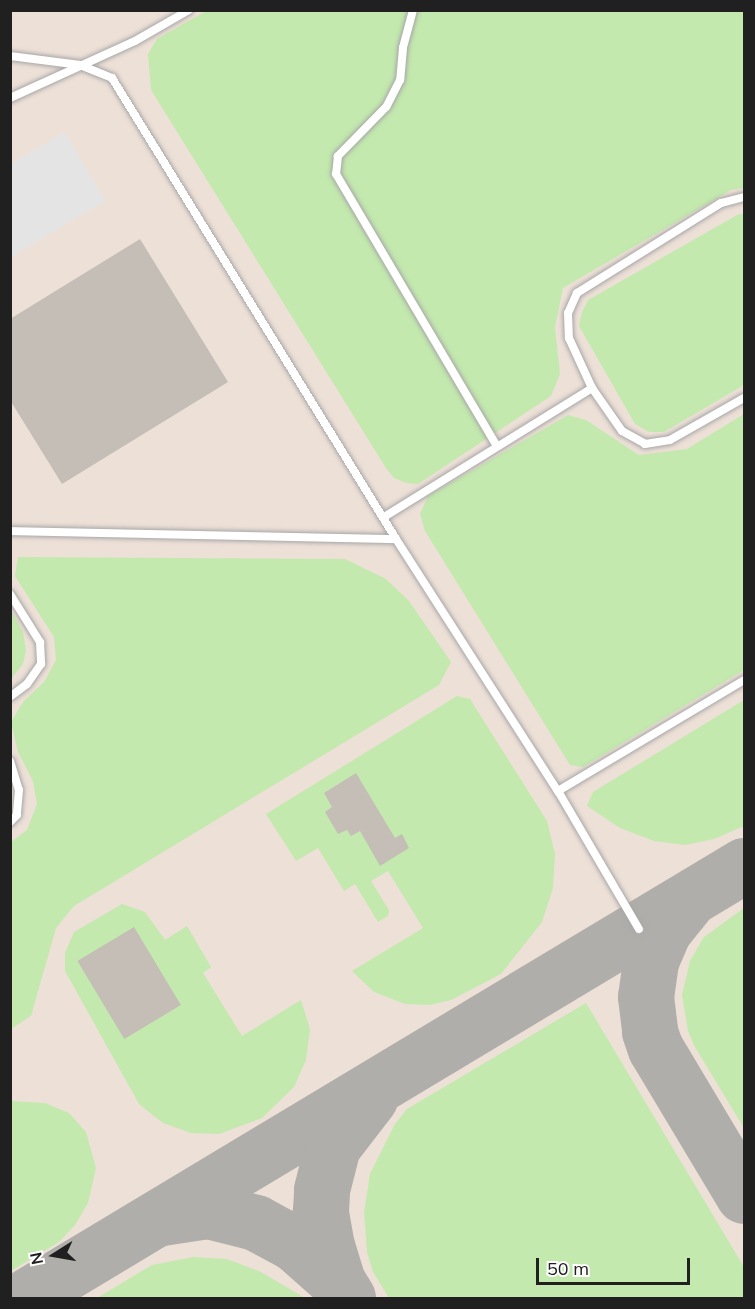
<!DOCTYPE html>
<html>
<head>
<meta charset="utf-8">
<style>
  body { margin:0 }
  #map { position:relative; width:755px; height:1309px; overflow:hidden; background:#f0eee7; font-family:Mulish,sans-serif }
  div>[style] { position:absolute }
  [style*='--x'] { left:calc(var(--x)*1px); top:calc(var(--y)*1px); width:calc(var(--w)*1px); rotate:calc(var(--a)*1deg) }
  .military>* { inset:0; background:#ede0d7; transform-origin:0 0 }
  .grass>* { inset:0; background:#c3e9ae }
  .parking>* { inset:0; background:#e4e4e4 }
  .taxiway>* { height:56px; margin:-28px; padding:0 28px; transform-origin:28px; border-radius:28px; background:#afaeaa }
  .building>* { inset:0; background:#c5beb6; transform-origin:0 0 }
  .roads { filter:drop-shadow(0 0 2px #a7a7a7) drop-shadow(0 0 2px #a7a7a7) }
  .service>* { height:8px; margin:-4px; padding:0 4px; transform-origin:4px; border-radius:4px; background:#fff }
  span { translate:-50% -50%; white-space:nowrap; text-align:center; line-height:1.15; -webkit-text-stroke:4.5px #fff; paint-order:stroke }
  .frame { position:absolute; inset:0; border:12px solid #202020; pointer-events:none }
  .north { position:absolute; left:24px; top:1225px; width:60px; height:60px; -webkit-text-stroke:4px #fff; paint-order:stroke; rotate:259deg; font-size:16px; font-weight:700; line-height:24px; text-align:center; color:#202020 }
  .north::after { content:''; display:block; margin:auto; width:21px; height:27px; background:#202020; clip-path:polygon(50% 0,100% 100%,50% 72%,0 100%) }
  .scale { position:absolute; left:536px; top:1258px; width:154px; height:27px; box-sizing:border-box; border:3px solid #202020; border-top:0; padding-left:8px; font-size:18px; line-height:21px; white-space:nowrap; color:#202020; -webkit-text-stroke:4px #fff; paint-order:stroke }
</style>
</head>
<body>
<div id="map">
  <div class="military">
    <div style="left:11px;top:11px;width:733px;height:1287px"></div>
  </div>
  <div class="grass">
    <div style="clip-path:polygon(206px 11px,744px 11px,744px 188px,731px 190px,563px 288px,555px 327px,560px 374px,551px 396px,418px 484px,407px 483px,394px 478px,386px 468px,151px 90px,148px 54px,157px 39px)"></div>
    <div style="clip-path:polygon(739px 214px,744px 214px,744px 385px,664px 432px,649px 432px,635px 424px,579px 326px,582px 312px,588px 300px)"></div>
    <div style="clip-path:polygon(744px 414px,744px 670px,583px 767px,570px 765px,425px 531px,420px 514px,428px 496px,568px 415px,586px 420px,639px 455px,687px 449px)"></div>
    <div style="clip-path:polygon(18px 557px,345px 559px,386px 579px,409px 601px,451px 662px,439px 685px,74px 906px,56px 928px,31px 1016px,11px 1029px,11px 842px,27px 830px,37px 804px,33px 781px,18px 752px,11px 722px,23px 702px,44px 682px,56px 660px,54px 637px,15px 576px)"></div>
    <div style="clip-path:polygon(11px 610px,23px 632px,26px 650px,23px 664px,11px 679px)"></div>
    <div style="clip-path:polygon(457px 696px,470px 699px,547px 821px,555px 854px,553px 888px,542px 922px,501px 974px,451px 1000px,430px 1005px,405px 1004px,374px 992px,352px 971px,423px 928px,388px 871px,371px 881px,389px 910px,388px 916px,378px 922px,355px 884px,344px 891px,318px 848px,296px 861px,266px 814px)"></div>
    <div style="clip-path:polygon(744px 700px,744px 826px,714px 839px,685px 845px,654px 841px,620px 828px,587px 806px,593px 792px)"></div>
    <div style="clip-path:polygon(122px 904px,145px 912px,165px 940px,187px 926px,211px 967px,203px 973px,242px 1036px,301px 1000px,310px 1029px,306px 1060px,294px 1087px,262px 1118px,219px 1134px,191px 1133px,163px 1123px,139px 1104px,65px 971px,65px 953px,74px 932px)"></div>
    <div style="clip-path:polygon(744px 908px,744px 1128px,695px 1047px,688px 1031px,682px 995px,690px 961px,704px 937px)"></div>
    <div style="clip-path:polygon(586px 1003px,744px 1267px,744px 1298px,389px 1298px,373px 1272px,367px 1252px,364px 1212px,370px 1174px,395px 1124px,407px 1109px)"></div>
    <div style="clip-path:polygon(10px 1101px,45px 1103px,69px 1113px,86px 1132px,96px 1168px,88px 1203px,75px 1225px,59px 1242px,11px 1271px)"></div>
    <div style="clip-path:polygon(193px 1257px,227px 1259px,259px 1271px,305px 1298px,97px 1298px,152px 1265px)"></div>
  </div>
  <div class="parking">
    <div style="clip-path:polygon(65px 132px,105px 201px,11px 257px,11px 164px)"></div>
  </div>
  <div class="taxiway">
    <div style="--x:686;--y:904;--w:35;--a:129"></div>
    <div style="--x:664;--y:931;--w:34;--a:113"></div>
    <div style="--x:651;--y:962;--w:35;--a:98"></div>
    <div style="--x:646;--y:997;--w:35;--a:83"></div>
    <div style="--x:650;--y:1032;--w:18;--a:71"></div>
    <div style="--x:656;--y:1049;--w:171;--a:59.1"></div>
    <div style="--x:162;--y:1218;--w:48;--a:-8.5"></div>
    <div style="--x:209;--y:1211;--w:49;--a:14.3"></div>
    <div style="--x:256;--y:1223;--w:44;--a:28.3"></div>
    <div style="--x:295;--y:1244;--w:57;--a:41.5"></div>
    <div style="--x:25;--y:1298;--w:839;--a:-31"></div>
    <div style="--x:348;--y:1298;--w:19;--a:-122"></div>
    <div style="--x:338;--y:1282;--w:37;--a:-107"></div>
    <div style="--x:327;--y:1247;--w:36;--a:-100"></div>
    <div style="--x:321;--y:1212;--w:22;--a:-87"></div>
    <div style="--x:322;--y:1190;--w:44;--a:-75.7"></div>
    <div style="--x:333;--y:1147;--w:61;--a:-52.4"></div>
  </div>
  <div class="building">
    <div style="clip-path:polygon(140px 239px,228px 382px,62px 484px,10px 400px,10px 319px)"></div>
    <div style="clip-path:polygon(356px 773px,395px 838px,402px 834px,409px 848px,380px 866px,360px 831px,351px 836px,347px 830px,338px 834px,325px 812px,332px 807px,324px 793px)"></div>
    <div style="left:134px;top:927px;width:91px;height:66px;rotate:59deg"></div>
  </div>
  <div class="roads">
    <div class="service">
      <div style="--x:413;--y:10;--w:39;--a:105"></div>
      <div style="--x:403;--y:48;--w:32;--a:95"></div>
      <div style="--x:400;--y:80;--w:30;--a:117"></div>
      <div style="--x:386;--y:107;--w:69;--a:134.4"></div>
      <div style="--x:338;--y:156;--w:18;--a:96"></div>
      <div style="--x:336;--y:174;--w:316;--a:59.4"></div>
      <div style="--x:10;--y:56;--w:71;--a:7.3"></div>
      <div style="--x:80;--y:65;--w:35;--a:22"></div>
      <div style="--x:112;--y:78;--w:541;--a:58.36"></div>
      <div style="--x:396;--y:539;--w:300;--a:57.3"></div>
      <div style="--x:558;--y:791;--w:160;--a:59.6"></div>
      <div style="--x:10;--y:98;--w:137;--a:-24.5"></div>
      <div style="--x:135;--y:41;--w:62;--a:-29.9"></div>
      <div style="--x:744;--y:197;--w:24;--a:165"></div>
      <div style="--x:721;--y:203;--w:170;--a:148"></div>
      <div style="--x:577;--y:293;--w:22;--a:114"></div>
      <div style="--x:568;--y:313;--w:25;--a:88"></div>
      <div style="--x:569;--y:338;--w:55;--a:65.3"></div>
      <div style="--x:592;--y:388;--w:52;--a:55.1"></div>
      <div style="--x:622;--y:431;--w:26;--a:29"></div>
      <div style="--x:645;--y:444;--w:25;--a:-9"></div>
      <div style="--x:670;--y:440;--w:85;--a:-29.6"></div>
      <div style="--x:384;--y:517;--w:245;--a:-31.8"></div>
      <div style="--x:10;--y:531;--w:386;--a:1.2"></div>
      <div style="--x:10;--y:594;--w:57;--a:58"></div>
      <div style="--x:40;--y:642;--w:22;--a:87"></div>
      <div style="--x:41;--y:664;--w:24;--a:125"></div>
      <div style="--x:27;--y:684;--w:21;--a:143"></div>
      <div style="--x:10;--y:761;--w:30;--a:73"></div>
      <div style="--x:19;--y:790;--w:25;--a:95"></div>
      <div style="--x:17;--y:815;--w:10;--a:135"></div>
      <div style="--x:558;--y:791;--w:217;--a:-30.8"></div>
    </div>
  </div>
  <div class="frame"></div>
  <div class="north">N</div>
  <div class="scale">50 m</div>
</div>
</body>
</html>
